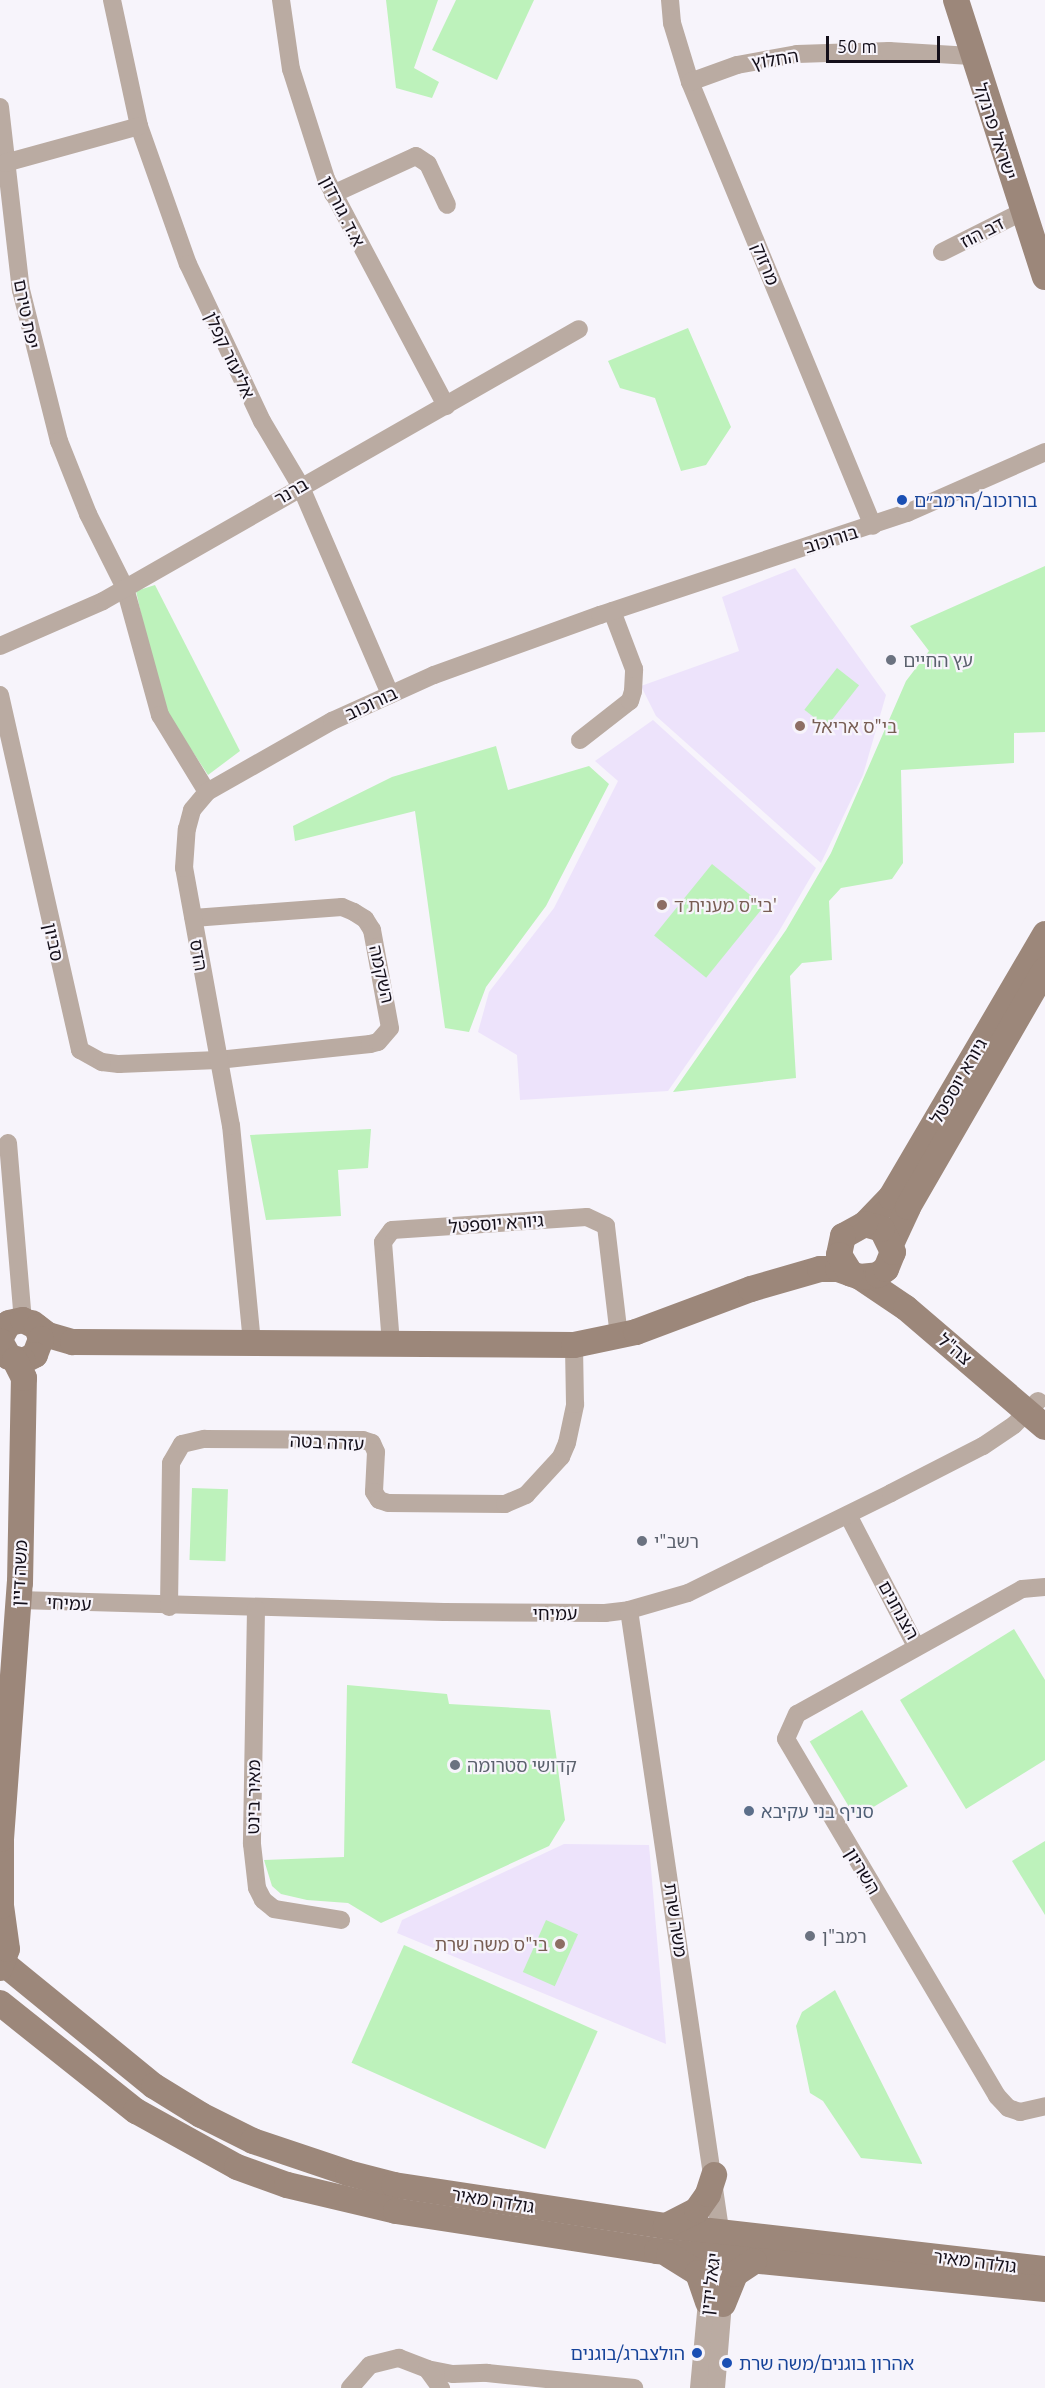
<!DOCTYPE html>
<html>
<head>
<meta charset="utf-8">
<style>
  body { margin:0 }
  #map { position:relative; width:1045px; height:2388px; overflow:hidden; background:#f7f4fb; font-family:Ubuntu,"Noto Sans Hebrew",sans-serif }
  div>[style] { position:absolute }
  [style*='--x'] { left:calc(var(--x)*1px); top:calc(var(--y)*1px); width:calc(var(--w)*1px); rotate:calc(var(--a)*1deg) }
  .built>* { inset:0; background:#ede3fb }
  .green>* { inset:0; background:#bdf2bb; transform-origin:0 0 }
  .street>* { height:18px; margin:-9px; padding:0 9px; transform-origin:9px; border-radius:9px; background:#baaba2 }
  .secondary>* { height:26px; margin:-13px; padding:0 13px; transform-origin:13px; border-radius:13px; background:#9c877a }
  .dots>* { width:16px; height:16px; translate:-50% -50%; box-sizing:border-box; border:3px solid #f7f4fb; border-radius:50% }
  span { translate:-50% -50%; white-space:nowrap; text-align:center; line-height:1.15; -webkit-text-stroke:4.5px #f7f4fb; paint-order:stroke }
  .street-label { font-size:18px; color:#140f1a }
  .transit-label { font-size:18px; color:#164399 }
  .left { translate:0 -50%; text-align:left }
  .right { translate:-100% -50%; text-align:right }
  .worship-label { font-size:18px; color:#5b616d }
  .education-label { font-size:18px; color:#785e54 }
  .service-label { font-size:18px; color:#4e5e75 }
  .scale { position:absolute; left:826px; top:36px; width:114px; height:27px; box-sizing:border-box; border:3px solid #140f1a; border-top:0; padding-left:8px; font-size:18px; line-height:21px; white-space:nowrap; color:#140f1a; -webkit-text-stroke:4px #f7f4fb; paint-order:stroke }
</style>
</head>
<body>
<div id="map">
  <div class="built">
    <div style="clip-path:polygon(795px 568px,886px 695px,863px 775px,821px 863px,656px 716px,641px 686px,739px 651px,722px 597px)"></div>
    <div style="clip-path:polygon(653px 720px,816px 868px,778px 933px,668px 1091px,520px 1100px,517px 1055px,478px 1032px,489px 992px,554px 908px,618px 781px,595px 761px)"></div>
    <div style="clip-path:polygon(564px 1844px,649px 1845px,666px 2044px,397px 1933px,402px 1920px)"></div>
  </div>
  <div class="green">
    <div style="clip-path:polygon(386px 0,438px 0,414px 68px,439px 82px,432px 98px,396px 88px)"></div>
    <div style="clip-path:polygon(456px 0,534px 0,497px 80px,432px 50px)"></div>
    <div style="clip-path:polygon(688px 328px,731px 427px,706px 465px,681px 471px,655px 398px,620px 388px,608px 361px)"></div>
    <div style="clip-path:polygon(1045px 566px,1045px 732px,1014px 733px,1014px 763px,901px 770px,903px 863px,892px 879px,841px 888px,829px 901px,832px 960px,802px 963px,790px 976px,796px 1078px,673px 1092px,786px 930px,831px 853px,906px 681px,929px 651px,910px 626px)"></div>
    <div style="clip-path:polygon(155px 585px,240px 751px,208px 775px,171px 719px,157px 687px,136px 591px)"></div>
    <div style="left:837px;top:668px;width:28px;height:53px;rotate:38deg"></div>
    <div style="clip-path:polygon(496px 746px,508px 790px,589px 766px,609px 784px,546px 906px,486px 987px,469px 1032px,445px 1028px,415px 811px,295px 841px,293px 826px,392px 777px)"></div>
    <div style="left:712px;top:864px;width:67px;height:92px;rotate:39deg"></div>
    <div style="clip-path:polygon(371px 1129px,368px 1168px,338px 1170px,341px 1216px,266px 1220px,250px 1135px)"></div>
    <div style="left:192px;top:1488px;width:36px;height:72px;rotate:2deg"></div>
    <div style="clip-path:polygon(1014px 1629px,1045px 1680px,1045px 1760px,966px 1809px,900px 1700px)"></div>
    <div style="clip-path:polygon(347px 1685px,447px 1694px,449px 1704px,550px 1710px,565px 1820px,549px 1846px,381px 1923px,348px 1903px,307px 1900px,281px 1894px,272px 1886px,264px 1860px,344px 1857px)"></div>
    <div style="left:862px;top:1710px;width:89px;height:61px;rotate:59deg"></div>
    <div style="clip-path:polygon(1045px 1841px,1045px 1915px,1012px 1861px)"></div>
    <div style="left:546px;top:1920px;width:35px;height:57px;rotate:24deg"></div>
    <div style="left:404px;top:1945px;width:212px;height:129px;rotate:24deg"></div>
    <div style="clip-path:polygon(835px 1990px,922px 2163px,922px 2164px,861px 2158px,823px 2101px,810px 2093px,796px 2026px,802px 2012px)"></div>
  </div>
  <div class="street">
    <div style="--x:112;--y:0;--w:129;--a:77.9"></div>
    <div style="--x:139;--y:126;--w:146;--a:70.5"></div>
    <div style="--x:188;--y:264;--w:174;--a:64.8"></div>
    <div style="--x:262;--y:421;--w:74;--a:59.3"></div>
    <div style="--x:300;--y:485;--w:228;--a:66.7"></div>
    <div style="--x:281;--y:0;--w:70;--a:81.8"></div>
    <div style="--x:291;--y:69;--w:115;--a:72.3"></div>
    <div style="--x:326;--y:179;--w:257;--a:62.1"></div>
    <div style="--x:670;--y:0;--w:23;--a:85"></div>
    <div style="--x:672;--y:23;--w:62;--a:73"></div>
    <div style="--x:690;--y:82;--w:480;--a:67.6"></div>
    <div style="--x:690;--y:82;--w:50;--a:-19.9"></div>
    <div style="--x:737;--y:65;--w:61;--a:-10.4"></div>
    <div style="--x:797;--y:54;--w:92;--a:-1.9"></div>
    <div style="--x:889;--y:51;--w:82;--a:3.5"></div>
    <div style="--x:0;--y:107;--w:184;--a:83.5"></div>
    <div style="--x:21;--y:290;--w:156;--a:75.9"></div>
    <div style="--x:59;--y:441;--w:79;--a:68.3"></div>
    <div style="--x:88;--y:514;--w:83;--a:63.4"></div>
    <div style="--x:125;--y:588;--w:132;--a:74.6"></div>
    <div style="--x:160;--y:715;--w:90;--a:58.6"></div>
    <div style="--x:5;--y:163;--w:139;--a:-15.4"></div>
    <div style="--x:333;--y:194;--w:91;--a:-24.6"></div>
    <div style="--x:416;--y:156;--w:14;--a:34"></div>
    <div style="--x:428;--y:164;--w:45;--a:65.1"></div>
    <div style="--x:942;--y:252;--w:89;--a:-26.6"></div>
    <div style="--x:0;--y:646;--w:112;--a:-23.6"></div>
    <div style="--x:103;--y:601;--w:548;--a:-29.74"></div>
    <div style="--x:0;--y:695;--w:364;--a:77.3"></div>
    <div style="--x:80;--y:1050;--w:25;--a:29"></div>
    <div style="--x:102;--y:1062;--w:17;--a:7"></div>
    <div style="--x:119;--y:1064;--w:99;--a:-2.3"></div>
    <div style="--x:218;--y:1060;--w:153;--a:-6"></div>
    <div style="--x:370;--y:1044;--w:8;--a:-14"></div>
    <div style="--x:378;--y:1042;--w:18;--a:-49"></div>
    <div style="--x:390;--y:1028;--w:100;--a:-100.4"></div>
    <div style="--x:372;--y:930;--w:13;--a:-122"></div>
    <div style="--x:365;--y:919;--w:13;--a:-148"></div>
    <div style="--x:354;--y:912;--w:13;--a:-157"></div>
    <div style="--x:342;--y:907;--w:149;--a:175.8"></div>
    <div style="--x:580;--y:740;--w:63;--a:-38"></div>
    <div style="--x:630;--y:701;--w:10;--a:-73"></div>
    <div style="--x:633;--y:691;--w:22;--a:-87"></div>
    <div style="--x:634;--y:669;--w:62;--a:-110.8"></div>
    <div style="--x:8;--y:1143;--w:178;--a:85.2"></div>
    <div style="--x:252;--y:1343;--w:218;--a:-95.5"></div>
    <div style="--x:231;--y:1126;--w:262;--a:-100.3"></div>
    <div style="--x:184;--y:868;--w:39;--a:-86"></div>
    <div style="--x:187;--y:829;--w:20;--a:-75"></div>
    <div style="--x:192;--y:810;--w:23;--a:-50"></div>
    <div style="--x:207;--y:792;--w:144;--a:-29.6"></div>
    <div style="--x:332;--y:721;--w:112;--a:-24.3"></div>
    <div style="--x:434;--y:675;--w:177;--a:-19.9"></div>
    <div style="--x:600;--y:615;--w:324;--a:-18.4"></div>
    <div style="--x:907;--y:513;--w:151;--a:-23.8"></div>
    <div style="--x:391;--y:1344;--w:102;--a:-94.5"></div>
    <div style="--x:383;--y:1242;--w:15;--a:-53"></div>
    <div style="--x:392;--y:1230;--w:195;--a:-3.8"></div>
    <div style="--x:587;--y:1217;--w:21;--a:25"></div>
    <div style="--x:606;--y:1226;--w:111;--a:83.3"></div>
    <div style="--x:848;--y:1515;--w:148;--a:62.6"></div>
    <div style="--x:1045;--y:1587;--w:23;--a:175"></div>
    <div style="--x:1022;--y:1589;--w:257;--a:150.9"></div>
    <div style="--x:797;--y:1714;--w:27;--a:114"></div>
    <div style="--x:786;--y:1739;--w:415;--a:59.4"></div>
    <div style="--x:997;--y:2096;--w:16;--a:47"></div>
    <div style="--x:1008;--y:2108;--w:13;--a:18"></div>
    <div style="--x:1020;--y:2112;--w:26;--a:-13"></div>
    <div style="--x:18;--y:1600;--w:426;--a:1.6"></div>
    <div style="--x:444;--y:1612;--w:161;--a:0.4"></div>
    <div style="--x:605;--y:1613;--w:24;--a:-7"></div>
    <div style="--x:629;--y:1610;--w:61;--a:-16.1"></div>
    <div style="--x:688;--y:1593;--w:226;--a:-26.2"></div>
    <div style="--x:891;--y:1493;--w:103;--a:-27.1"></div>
    <div style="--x:983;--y:1446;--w:37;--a:-34"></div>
    <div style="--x:1014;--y:1425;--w:34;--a:-45"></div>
    <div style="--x:169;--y:1607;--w:144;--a:-89.2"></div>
    <div style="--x:171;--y:1463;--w:22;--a:-60"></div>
    <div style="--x:182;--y:1444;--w:23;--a:-13"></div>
    <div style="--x:204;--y:1439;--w:159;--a:0.4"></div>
    <div style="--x:363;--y:1440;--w:9;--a:18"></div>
    <div style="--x:372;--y:1443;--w:10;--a:66"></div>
    <div style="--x:376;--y:1452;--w:40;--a:92.9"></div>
    <div style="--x:374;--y:1492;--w:9;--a:58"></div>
    <div style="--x:379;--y:1500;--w:9;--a:18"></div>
    <div style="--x:388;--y:1503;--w:117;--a:0.5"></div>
    <div style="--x:505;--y:1504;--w:23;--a:-23"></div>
    <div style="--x:526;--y:1495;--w:52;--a:-47.4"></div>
    <div style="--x:561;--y:1457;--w:15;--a:-67"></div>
    <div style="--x:567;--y:1443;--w:40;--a:-78"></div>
    <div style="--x:575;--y:1404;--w:59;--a:-91"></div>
    <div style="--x:256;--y:1609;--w:235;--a:91"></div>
    <div style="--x:252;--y:1844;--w:44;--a:83.5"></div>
    <div style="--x:257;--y:1888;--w:13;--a:63"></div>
    <div style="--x:263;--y:1900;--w:14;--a:39"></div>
    <div style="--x:274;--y:1909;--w:68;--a:9.3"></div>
    <div style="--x:629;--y:1610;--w:640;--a:81.64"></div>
    <div style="--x:427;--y:2369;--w:26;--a:11"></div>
    <div style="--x:453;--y:2374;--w:34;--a:-2"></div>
    <div style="--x:487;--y:2373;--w:148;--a:5.8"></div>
    <div style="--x:350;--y:2388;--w:30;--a:-49"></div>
    <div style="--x:370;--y:2365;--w:30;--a:-14"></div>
    <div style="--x:399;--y:2358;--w:30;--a:21"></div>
    <div style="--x:427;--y:2369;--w:24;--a:54"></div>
    <div style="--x:699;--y:2388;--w:97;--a:-84.7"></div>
    <div style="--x:716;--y:2388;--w:97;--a:-85.3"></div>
  </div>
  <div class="secondary">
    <div style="--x:956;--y:0;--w:291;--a:72.2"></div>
    <div style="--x:865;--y:1224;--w:37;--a:-46"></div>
    <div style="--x:891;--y:1197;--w:305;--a:-59.6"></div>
    <div style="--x:892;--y:1242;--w:38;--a:-65"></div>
    <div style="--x:908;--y:1207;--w:274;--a:-60"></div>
    <div style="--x:860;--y:1277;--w:55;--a:34"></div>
    <div style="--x:906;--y:1308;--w:183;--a:40.6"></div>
    <div style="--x:32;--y:1323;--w:20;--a:37"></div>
    <div style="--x:48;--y:1335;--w:26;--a:16"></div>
    <div style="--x:73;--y:1342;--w:501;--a:0.34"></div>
    <div style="--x:574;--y:1345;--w:63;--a:-11.8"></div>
    <div style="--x:636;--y:1332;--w:123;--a:-20.5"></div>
    <div style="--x:751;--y:1289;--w:72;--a:-16.2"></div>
    <div style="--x:820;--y:1269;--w:18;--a:0"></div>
    <div style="--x:838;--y:1269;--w:23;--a:20"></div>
    <div style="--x:860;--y:1277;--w:18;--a:-6"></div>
    <div style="--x:878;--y:1275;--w:10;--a:-37"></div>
    <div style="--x:886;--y:1269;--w:18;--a:-68"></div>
    <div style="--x:893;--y:1252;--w:25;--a:-116"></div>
    <div style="--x:882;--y:1229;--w:18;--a:-164"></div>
    <div style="--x:865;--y:1224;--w:25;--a:151"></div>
    <div style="--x:843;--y:1236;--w:19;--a:102"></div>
    <div style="--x:839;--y:1255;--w:22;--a:58"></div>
    <div style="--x:0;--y:1339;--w:18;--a:-61"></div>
    <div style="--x:9;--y:1323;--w:14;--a:-12"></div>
    <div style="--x:23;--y:1320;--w:16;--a:27"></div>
    <div style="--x:37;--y:1327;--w:13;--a:72"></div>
    <div style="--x:41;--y:1339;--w:17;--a:111"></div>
    <div style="--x:35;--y:1355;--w:13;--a:153"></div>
    <div style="--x:23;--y:1361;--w:15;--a:-164"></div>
    <div style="--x:9;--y:1357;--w:18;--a:-119"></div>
    <div style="--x:3;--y:1963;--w:195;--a:39.2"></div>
    <div style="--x:154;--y:2086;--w:55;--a:31.7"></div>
    <div style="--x:201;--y:2115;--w:58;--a:26.6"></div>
    <div style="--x:253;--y:2141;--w:100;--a:18.6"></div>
    <div style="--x:348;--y:2173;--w:48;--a:14.6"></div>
    <div style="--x:394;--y:2185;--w:275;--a:8.6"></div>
    <div style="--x:666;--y:2226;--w:381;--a:6.5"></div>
    <div style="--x:0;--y:1968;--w:20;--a:-70"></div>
    <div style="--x:7;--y:1949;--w:43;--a:-97.9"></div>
    <div style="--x:1;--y:1906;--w:67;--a:-90"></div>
    <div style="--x:1;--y:1839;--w:257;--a:-85.8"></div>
    <div style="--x:20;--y:1583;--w:205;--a:-88.9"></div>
    <div style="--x:24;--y:1378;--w:20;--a:-117"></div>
    <div style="--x:0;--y:2003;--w:174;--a:38.5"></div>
    <div style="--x:136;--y:2111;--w:115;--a:29"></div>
    <div style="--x:237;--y:2167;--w:53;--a:19.8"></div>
    <div style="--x:287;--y:2185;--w:112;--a:13.4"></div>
    <div style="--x:396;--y:2211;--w:264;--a:8.7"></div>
    <div style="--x:657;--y:2251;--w:390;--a:5.6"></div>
    <div style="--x:666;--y:2226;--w:35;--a:-27"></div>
    <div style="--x:697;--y:2210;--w:19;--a:-55"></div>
    <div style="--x:708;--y:2194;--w:20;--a:-72"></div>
    <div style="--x:669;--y:2255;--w:34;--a:32"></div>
    <div style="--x:698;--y:2273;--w:31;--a:71"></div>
    <div style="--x:723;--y:2304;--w:32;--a:-68"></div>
    <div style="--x:735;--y:2274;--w:23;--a:-34"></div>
  </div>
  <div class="dots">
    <div style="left:902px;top:500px;background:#1a4fb4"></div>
    <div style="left:891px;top:660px;background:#6b7280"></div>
    <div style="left:800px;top:726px;background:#8d6e63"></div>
    <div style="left:662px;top:905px;background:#8d6e63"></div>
    <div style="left:642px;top:1541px;background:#6b7280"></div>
    <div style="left:455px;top:1765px;background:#6b7280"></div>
    <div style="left:749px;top:1811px;background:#5c6f8a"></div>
    <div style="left:810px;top:1936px;background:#6b7280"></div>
    <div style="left:560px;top:1944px;background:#8d6e63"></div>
    <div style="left:697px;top:2353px;background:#1a4fb4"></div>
    <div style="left:727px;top:2363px;background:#1a4fb4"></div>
  </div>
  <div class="street-label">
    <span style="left:775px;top:59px;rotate:-9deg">החלוץ</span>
    <span style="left:996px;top:131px;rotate:72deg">ישראל פרנקל</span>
    <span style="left:343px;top:211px;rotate:63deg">א.ד. גורדון</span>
    <span style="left:982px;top:232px;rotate:-27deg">דב הוז</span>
    <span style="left:766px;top:264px;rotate:68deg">מרזוק</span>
    <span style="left:27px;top:314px;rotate:79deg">יפת טירם</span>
    <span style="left:230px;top:355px;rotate:65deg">אליעזר קפלן</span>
    <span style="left:291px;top:491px;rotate:-30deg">ברנר</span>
    <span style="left:831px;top:539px;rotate:-17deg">בורוכוב</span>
    <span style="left:371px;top:703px;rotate:-25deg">בורוכוב</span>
    <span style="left:54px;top:942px;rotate:78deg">סביון</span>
    <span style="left:199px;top:955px;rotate:80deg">הדס</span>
    <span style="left:382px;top:974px;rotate:77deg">השקמה</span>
    <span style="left:958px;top:1081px;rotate:-60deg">גיורא יוספטל</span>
    <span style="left:496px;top:1223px;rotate:-4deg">גיורא יוספטל</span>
    <span style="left:955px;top:1349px;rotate:40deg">צה"ל</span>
    <span style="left:327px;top:1442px;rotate:3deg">עזרה בטה</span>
    <span style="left:19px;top:1573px;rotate:-87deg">משה דיין</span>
    <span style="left:69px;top:1603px;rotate:3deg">עמיחי</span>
    <span style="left:899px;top:1610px;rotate:61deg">הצנחנים</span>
    <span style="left:555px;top:1613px">עמיחי</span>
    <span style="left:253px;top:1797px;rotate:-89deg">מאיר בינט</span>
    <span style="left:863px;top:1871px;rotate:59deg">השריון</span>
    <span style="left:676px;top:1920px;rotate:82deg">משה שרת</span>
    <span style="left:493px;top:2200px;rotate:9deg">גולדה מאיר</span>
    <span style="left:975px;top:2261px;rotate:7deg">גולדה מאיר</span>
    <span style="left:710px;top:2284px;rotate:-83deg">יגאל ידין</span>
  </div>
  <div class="transit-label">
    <span class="left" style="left:914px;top:500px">בורוכוב/הרמב״ם</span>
    <span class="right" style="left:685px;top:2353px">הולצברג/בוגנים</span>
    <span class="left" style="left:739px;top:2363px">אהרון בוגנים/משה שרת</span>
  </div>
  <div class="worship-label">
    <span class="left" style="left:903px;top:660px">עץ החיים</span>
    <span class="left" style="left:654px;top:1541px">רשב"י</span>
    <span class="left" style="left:467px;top:1765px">קדושי סטרומה</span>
    <span class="left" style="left:822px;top:1936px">רמב"ן</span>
  </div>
  <div class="education-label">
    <span class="left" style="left:812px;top:726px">בי"ס אריאל</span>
    <span class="left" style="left:674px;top:905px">בי"ס מענית ד'</span>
    <span class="right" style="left:548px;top:1944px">בי"ס משה שרת</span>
  </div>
  <div class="service-label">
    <span class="left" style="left:761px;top:1811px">סניף בני עקיבא</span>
  </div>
  <div class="scale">50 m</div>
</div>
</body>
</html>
